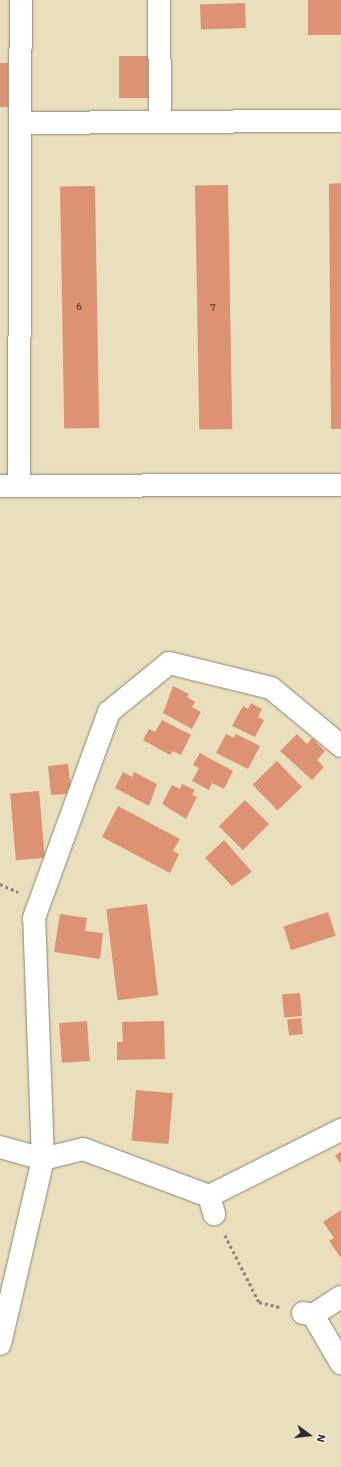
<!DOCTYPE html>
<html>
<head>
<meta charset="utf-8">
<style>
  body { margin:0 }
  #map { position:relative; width:341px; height:1467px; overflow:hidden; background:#eadfbc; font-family:Itim,sans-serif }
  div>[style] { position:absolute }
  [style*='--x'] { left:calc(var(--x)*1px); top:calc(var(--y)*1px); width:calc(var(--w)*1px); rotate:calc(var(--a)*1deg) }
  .building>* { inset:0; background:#dd9373; transform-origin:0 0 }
  .path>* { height:2.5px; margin-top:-1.25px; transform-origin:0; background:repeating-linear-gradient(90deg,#8a8574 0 3px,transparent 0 6px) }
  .roads { filter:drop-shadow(0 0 1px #8a8574) drop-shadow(0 0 1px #8a8574) }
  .street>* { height:22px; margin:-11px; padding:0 11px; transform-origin:11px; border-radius:11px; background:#fff }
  span { translate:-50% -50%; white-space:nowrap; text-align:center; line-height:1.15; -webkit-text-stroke:4px #fbf7ec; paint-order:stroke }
  .number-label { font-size:11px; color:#58453d }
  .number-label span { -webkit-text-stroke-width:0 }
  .north { position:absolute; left:289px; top:1415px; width:40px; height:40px; -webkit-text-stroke:3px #fbf7ec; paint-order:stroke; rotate:105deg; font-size:11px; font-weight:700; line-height:16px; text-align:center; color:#2b2b2b }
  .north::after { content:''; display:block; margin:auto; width:14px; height:18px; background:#2b2b2b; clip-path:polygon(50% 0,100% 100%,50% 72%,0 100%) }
</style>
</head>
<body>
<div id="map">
  <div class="building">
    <div style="left:308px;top:0;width:33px;height:35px"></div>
    <div style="left:245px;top:3px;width:25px;height:45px;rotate:88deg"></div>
    <div style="left:119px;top:56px;width:29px;height:42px"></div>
    <div style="left:0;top:63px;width:8px;height:44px"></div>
    <div style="clip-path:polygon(341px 183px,341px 429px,331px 429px,329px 184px)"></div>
    <div style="left:228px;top:185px;width:244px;height:33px;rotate:89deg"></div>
    <div style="left:95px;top:186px;width:242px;height:35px;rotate:89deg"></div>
    <div style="clip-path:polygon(173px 686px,189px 694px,187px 697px,195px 702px,192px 707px,201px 712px,192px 729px,163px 713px)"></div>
    <div style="clip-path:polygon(251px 703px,262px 709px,258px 717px,264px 720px,255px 737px,232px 726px,243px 706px,248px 709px)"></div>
    <div style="clip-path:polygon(162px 720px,191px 735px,181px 755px,173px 751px,170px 755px,143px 740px,149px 729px,155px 732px)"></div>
    <div style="clip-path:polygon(226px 734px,234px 738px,236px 734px,260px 746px,248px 769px,216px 753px)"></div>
    <div style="clip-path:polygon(297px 734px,307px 744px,312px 738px,325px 751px,317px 760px,324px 767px,312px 780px,280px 751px)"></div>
    <div style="clip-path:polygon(200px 753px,233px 771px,224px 789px,212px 783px,209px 790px,192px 781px,199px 768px,193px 765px)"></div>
    <div style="left:277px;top:761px;width:36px;height:34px;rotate:46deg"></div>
    <div style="clip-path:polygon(68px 764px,71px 789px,67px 790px,67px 794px,51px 795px,48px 766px)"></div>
    <div style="clip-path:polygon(123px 772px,132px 777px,134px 772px,157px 784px,149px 806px,115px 788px)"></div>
    <div style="clip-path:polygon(182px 784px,195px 790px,192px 795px,197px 797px,186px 819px,162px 804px,172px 785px,180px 789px)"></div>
    <div style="left:39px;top:791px;width:67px;height:29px;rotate:85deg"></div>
    <div style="left:245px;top:800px;width:34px;height:37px;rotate:45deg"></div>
    <div style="clip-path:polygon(118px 806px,180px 839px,173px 851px,179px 854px,170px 873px,102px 837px)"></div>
    <div style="clip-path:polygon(224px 840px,252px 872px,232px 886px,205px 858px)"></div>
    <div style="left:147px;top:904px;width:92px;height:41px;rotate:83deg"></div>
    <div style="left:328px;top:912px;width:25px;height:47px;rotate:72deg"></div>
    <div style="clip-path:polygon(60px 914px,87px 918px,85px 931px,103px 933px,100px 959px,54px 952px)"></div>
    <div style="left:300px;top:993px;width:23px;height:18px;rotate:85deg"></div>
    <div style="left:301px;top:1018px;width:16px;height:14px;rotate:83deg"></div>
    <div style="left:87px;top:1021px;width:40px;height:28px;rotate:86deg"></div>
    <div style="clip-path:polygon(164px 1021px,165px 1059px,117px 1060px,117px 1042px,123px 1042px,122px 1022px)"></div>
    <div style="left:136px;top:1090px;width:37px;height:51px;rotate:5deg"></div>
    <div style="clip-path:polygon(341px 1151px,341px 1164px,335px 1156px)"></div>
    <div style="clip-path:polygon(341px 1210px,341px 1258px,329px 1241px,334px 1238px,323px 1222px)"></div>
  </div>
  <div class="path">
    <div style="--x:0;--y:884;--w:20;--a:24"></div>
    <div style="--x:225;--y:1235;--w:75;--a:63.1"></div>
    <div style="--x:259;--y:1302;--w:21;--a:14"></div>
  </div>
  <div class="roads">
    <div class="street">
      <div style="--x:159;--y:0;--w:121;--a:89.5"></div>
      <div style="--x:20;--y:123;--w:321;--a:-0.4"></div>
      <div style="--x:0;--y:486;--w:341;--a:-0.2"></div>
      <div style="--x:19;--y:486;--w:486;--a:-89.8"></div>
      <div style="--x:0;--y:1147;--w:45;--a:15.6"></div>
      <div style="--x:43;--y:1159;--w:41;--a:-14"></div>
      <div style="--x:83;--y:1149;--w:134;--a:20.5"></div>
      <div style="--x:209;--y:1196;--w:148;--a:-26.6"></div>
      <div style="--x:209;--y:1196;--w:19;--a:74"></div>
      <div style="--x:303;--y:1313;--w:10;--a:11"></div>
      <div style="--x:313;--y:1315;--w:56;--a:59.7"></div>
      <div style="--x:313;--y:1315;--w:33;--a:-33"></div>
      <div style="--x:0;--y:1344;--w:190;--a:-76.9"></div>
      <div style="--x:43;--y:1159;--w:241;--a:-92.1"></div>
      <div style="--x:34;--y:918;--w:219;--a:-70"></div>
      <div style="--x:109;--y:712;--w:77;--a:-39.2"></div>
      <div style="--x:169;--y:663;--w:105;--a:13.8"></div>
      <div style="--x:271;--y:688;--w:91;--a:39.6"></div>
    </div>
  </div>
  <div class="number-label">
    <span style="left:79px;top:307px">6</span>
    <span style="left:213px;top:308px">7</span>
  </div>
  <div class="north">N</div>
</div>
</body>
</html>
